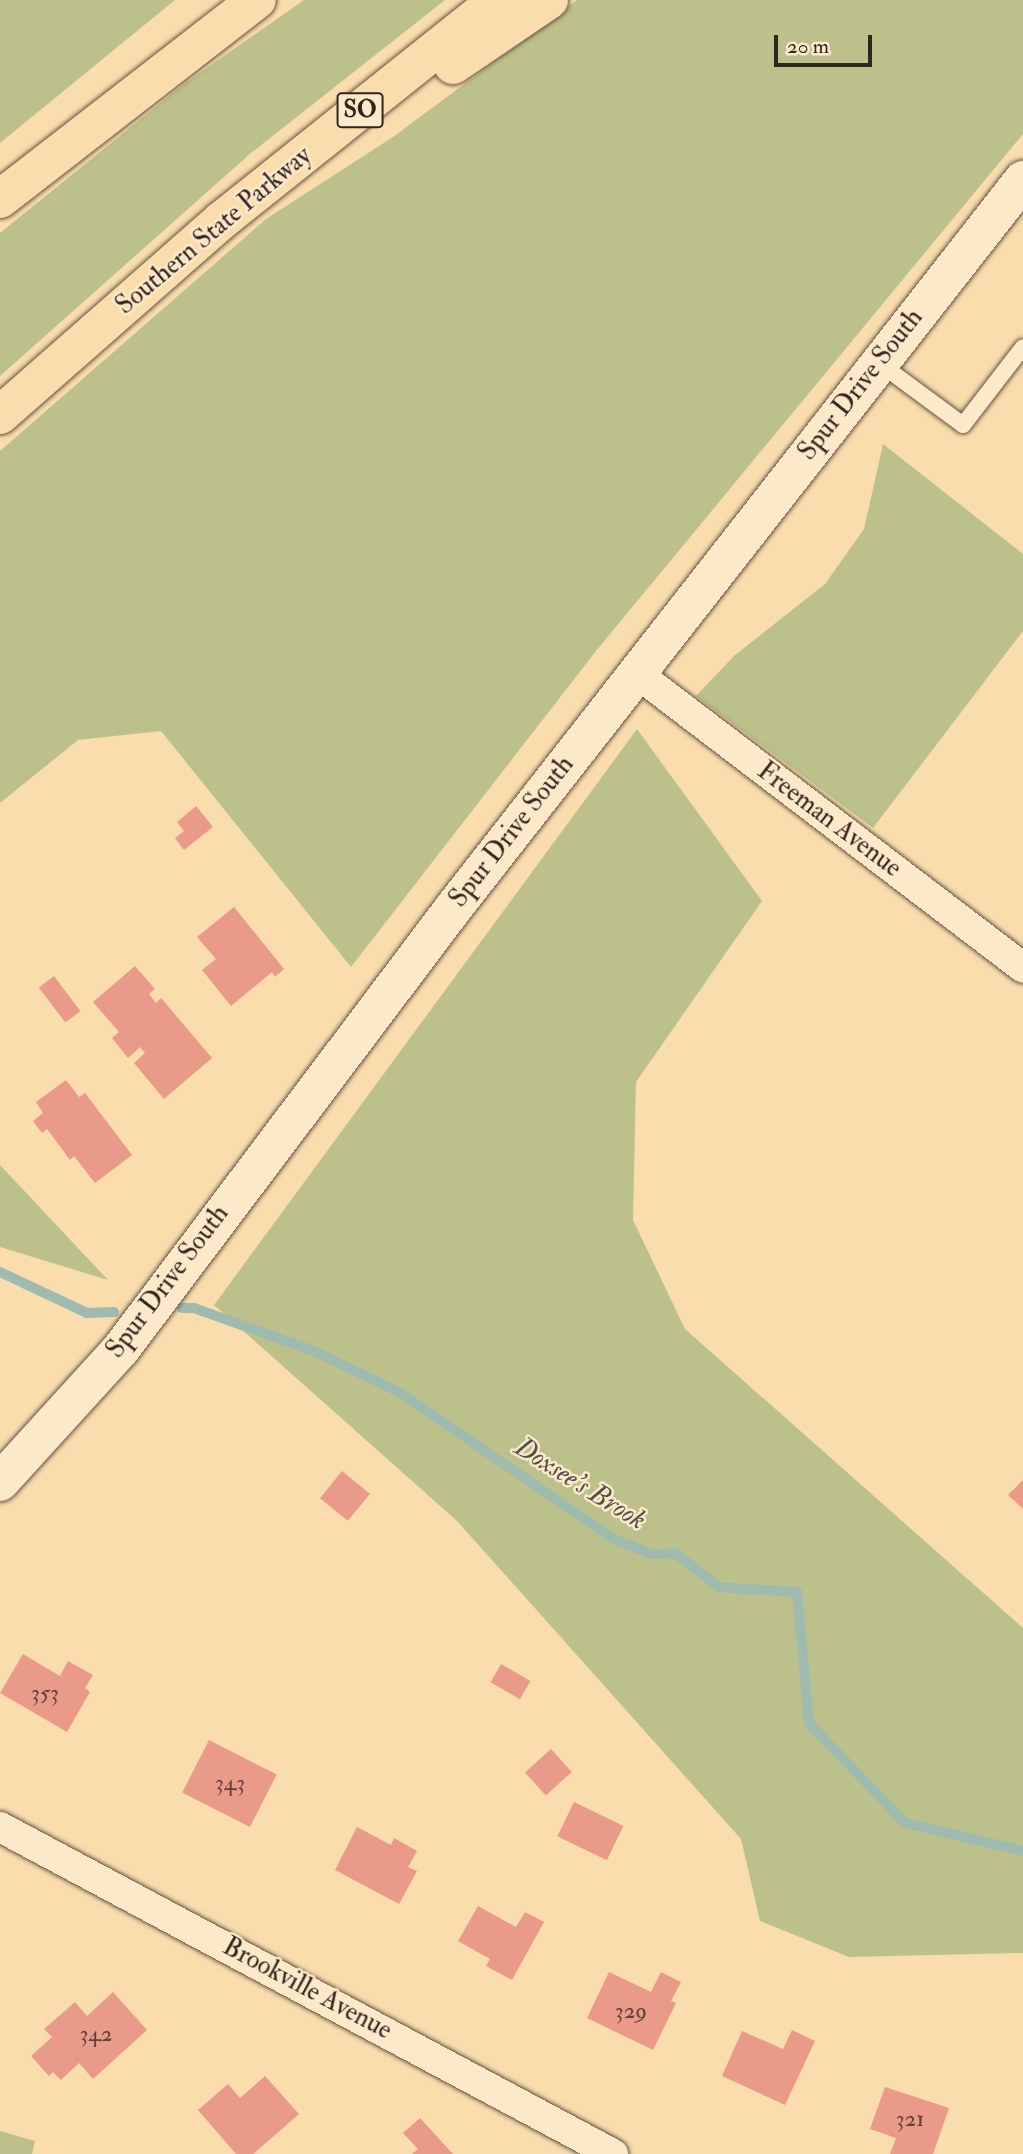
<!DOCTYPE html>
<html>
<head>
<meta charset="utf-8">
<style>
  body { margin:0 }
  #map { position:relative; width:1023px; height:2154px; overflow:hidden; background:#faddad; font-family:"IM FELL Double Pica",serif }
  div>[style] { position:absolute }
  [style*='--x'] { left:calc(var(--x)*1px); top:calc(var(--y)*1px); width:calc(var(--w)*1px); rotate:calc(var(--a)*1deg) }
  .green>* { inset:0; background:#bcc18b }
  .stream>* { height:10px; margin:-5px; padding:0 5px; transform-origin:5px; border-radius:5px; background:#9fbbaf }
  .building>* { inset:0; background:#ea9a88; transform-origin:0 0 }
  .roads { filter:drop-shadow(0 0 2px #635343) drop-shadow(0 0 2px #635343) }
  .lane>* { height:16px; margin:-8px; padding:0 8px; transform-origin:8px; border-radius:8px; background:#fce9ca }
  .street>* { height:30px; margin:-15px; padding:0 15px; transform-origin:15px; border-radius:15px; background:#fce9ca }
  .secondary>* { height:38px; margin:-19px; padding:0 19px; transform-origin:19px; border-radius:19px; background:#fce9ca }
  .highway>* { height:38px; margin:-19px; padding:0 19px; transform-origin:19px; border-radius:19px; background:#faddad }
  span { translate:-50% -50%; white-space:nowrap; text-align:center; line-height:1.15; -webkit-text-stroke:5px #fce9ca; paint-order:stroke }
  .number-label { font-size:23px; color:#5f423a }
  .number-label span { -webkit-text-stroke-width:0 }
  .shield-label span { padding:2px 5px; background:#fce9ca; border:2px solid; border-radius:5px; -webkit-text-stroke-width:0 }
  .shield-label { font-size:24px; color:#312520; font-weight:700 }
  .street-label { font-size:26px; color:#312520 }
  .water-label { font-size:28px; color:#52524b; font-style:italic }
  .scale { position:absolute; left:774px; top:35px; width:98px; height:32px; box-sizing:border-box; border:4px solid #312520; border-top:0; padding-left:9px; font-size:21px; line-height:24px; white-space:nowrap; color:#312520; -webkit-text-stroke:5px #fce9ca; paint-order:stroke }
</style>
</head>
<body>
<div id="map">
  <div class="green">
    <div style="clip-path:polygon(0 0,175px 0,0 143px)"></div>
    <div style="clip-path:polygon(304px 0,445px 0,251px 153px,0 376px,0 233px,184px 84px)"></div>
    <div style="clip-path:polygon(577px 0,1023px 0,1023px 134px,596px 651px,351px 967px,161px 731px,78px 740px,0 803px,0 451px,266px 219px,393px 137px)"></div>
    <div style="clip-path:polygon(883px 444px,1023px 554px,1023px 631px,873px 828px,696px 696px,734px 656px,825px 584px,864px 529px)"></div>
    <div style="clip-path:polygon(637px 729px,762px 901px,636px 1082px,633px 1220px,685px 1329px,1023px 1628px,1023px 1953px,849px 1957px,760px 1921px,741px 1839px,457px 1521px,214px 1305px)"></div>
    <div style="clip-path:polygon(0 1165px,108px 1280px,0 1247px)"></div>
    <div style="clip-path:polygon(0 2131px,35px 2141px,32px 2154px,0 2154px)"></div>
  </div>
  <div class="stream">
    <div style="--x:0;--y:1272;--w:96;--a:25.2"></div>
    <div style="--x:87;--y:1313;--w:27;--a:-2"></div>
    <div style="--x:182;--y:1308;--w:12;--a:0"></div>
    <div style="--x:194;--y:1308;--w:127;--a:19.7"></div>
    <div style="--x:314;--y:1351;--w:94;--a:25.8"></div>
    <div style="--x:399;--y:1392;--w:260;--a:34.4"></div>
    <div style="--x:614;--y:1539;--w:40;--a:22"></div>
    <div style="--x:651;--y:1554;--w:24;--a:-2"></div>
    <div style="--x:675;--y:1553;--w:56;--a:37.7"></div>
    <div style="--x:719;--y:1587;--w:78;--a:3.7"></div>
    <div style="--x:797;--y:1592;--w:132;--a:84.8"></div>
    <div style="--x:809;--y:1723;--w:139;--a:46.2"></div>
    <div style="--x:905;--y:1823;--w:121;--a:13.3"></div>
  </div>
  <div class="building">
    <div style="clip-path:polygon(196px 806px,213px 827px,184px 850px,175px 838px,184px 831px,177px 822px)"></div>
    <div style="clip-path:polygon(234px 907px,284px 969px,275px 977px,272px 972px,231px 1006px,202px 970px,216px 959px,197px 937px)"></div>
    <div style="clip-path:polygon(135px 966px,155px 989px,149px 994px,156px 1003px,161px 998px,212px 1058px,164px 1099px,134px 1063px,145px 1053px,140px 1047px,128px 1058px,112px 1038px,119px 1032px,93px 1002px)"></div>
    <div style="left:54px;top:976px;width:44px;height:19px;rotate:53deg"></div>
    <div style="clip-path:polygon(66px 1080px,79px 1097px,85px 1093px,132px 1155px,95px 1183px,74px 1156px,70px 1160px,47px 1129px,42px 1133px,33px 1121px,43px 1113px,36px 1102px)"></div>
    <div style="left:342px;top:1471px;width:36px;height:35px;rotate:39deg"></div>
    <div style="clip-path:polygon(1023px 1480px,1023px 1509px,1008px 1495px)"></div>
    <div style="clip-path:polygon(23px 1654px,60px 1676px,68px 1661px,93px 1675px,85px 1688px,90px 1692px,67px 1732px,0 1693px)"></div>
    <div style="left:501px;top:1664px;width:34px;height:21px;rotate:30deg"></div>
    <div style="left:209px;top:1740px;width:76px;height:59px;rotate:27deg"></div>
    <div style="left:551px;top:1749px;width:31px;height:35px;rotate:48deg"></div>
    <div style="left:574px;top:1802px;width:55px;height:38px;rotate:26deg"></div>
    <div style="clip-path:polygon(357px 1827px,391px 1845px,394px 1838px,417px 1851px,408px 1867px,417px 1871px,399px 1904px,335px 1870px)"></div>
    <div style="clip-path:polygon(478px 1906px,516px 1927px,525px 1912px,544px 1922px,512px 1980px,486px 1966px,490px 1959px,458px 1941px)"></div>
    <div style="clip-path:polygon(609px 1972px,651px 1992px,661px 1972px,681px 1982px,671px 2001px,676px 2003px,653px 2050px,587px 2018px)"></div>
    <div style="clip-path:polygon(113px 1992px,147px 2030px,93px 2079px,79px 2063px,61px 2080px,53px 2072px,49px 2076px,31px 2056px,52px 2037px,44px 2029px,75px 2002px,87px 2016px)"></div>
    <div style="clip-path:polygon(792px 2030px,815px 2041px,785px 2105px,722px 2076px,742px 2031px,783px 2049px)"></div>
    <div style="clip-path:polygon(265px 2076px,299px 2114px,253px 2154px,236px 2154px,198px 2110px,228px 2084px,240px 2098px)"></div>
    <div style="clip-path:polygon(885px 2087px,949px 2108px,933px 2154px,890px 2154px,896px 2138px,870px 2129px)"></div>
    <div style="clip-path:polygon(420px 2118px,453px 2154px,412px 2154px,418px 2149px,403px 2133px)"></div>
  </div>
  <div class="roads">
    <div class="lane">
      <div style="--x:879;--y:363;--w:104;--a:36.4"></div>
      <div style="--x:963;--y:425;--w:98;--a:-52.4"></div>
    </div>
    <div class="street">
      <div style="--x:635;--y:672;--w:488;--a:37.3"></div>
      <div style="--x:0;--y:1827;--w:695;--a:28.08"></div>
    </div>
    <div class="secondary">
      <div style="--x:0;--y:1482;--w:180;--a:-47.7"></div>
      <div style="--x:121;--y:1349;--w:555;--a:-52.99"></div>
      <div style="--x:455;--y:906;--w:922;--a:-51.96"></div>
    </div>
    <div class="highway">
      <div style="--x:453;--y:65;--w:116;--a:-34.1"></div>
      <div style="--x:0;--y:199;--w:325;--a:-37.8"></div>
      <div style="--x:0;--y:415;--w:295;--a:-41.3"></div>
      <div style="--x:222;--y:220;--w:353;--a:-38.6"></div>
    </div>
  </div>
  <div class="number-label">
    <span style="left:45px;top:1693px">353</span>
    <span style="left:230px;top:1783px">343</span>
    <span style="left:631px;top:2011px">329</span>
    <span style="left:96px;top:2034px">342</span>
    <span style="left:910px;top:2119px">321</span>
  </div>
  <div class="shield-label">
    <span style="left:360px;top:110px">SO</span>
  </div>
  <div class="street-label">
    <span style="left:214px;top:231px;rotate:-40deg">Southern State Parkway</span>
    <span style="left:861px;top:385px;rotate:-52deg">Spur Drive South</span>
    <span style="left:829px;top:820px;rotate:37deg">Freeman Avenue</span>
    <span style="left:512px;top:832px;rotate:-52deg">Spur Drive South</span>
    <span style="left:168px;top:1282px;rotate:-53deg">Spur Drive South</span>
    <span style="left:307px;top:1989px;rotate:28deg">Brookville Avenue</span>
  </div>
  <div class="water-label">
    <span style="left:580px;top:1484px;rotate:32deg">Doxsee's Brook</span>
  </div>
  <div class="scale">20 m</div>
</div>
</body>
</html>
